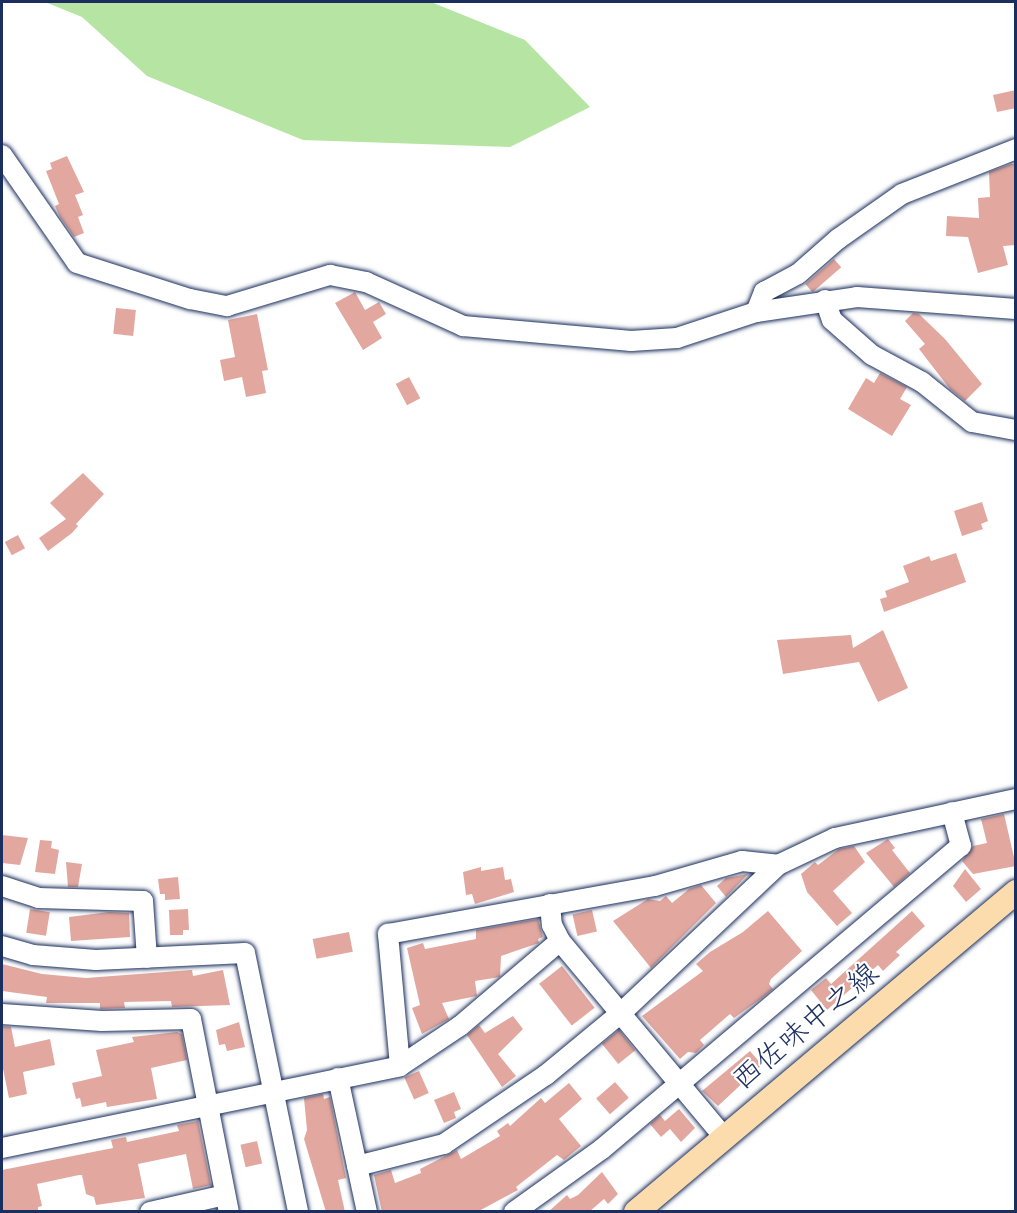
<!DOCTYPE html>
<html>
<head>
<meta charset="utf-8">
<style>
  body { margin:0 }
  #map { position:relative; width:1017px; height:1213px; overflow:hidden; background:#fff; font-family:Caveat,"Klee One",sans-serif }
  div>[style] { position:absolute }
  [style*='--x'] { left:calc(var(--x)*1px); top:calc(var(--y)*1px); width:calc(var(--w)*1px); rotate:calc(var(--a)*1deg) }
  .green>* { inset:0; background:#b5e4a3 }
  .building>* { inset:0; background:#e2a89f; transform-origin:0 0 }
  .roads { filter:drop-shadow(0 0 2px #1b2f5e) drop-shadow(0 0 2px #1b2f5e) }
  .minor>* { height:20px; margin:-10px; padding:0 10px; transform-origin:10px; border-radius:10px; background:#fff }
  .major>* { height:24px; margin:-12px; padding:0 12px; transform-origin:12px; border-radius:12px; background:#fcdcac }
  span { translate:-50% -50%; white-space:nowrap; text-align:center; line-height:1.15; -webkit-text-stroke:4.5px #fff; paint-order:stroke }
  .street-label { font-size:30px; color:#1b2f5e }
  .frame { position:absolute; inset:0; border:3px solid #1b2f5e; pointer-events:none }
</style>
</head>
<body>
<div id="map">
  <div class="green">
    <div style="clip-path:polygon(45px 2px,431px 2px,525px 40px,590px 107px,510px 147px,303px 140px,147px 76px,82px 17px)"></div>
  </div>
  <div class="building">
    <div style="clip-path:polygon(1016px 90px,1016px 108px,997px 112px,993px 95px)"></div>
    <div style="clip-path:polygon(67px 156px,84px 192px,75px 195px,83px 215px,78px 217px,84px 233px,74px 237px,60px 217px,55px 206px,59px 204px,46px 171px,52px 169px,50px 163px)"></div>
    <div style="clip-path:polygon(1011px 164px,1016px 164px,1016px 245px,1003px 246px,1008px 265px,978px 273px,968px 237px,946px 236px,947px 216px,979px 218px,978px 198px,990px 197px,989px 172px)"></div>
    <div style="left:834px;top:259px;width:11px;height:38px;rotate:49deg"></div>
    <div style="clip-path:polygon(355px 292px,365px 310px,379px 302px,386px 314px,373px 322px,382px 338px,363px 350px,335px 303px)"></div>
    <div style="left:116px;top:308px;width:20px;height:26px;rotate:6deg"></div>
    <div style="clip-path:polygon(913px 313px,919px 314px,945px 339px,982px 384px,965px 401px,950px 389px,919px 349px,925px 344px,905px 321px)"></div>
    <div style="clip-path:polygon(257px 314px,268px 370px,262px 371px,266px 393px,246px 397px,242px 377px,224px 381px,220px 360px,235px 357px,228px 320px)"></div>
    <div style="clip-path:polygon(880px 373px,907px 387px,900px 399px,911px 405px,892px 436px,848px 409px,866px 378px,874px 383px)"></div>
    <div style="left:409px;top:377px;width:24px;height:15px;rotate:62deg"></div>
    <div style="clip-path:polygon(83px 473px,104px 494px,76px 524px,78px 526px,72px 533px,48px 551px,39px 538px,66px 519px,50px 503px)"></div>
    <div style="clip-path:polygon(982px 502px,988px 521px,981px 524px,983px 529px,962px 536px,954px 511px)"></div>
    <div style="left:18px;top:535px;width:15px;height:15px;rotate:62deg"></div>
    <div style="clip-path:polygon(956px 553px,966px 582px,884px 612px,880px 599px,887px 597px,885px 591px,909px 582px,903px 566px,929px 556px,931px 561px)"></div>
    <div style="clip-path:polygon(883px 630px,908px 688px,878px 702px,859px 662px,783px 674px,777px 640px,851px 635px,853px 648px)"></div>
    <div style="clip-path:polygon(1004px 814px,1016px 866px,973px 874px,962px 861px,973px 846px,987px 843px,981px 819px)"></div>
    <div style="clip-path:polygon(2px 835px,28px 838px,20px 865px,2px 863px)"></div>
    <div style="clip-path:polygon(888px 839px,895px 848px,892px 850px,910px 873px,894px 887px,866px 853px)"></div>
    <div style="clip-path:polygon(40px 840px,52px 841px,51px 848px,59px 850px,55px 874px,35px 872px)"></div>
    <div style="clip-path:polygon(854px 846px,865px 862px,833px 891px,852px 913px,837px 926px,807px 892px,801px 874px,815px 862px,818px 865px,839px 849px)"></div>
    <div style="clip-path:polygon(66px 862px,82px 864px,78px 887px,68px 887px)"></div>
    <div style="clip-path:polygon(481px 867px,481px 871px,503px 867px,505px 880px,511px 879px,514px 892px,475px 904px,472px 894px,466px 895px,463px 872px)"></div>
    <div style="clip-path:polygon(965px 869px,981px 889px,966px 902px,953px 886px)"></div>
    <div style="clip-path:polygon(748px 874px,726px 897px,717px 886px,726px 878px)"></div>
    <div style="clip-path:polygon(178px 877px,180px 899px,165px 900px,165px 894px,160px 894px,158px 879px)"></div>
    <div style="clip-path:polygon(701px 885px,716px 903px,651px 968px,613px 921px,648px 899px,660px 901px,666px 896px,672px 903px,689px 889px)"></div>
    <div style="left:30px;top:909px;width:20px;height:24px;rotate:9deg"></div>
    <div style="clip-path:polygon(188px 909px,189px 930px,183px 930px,183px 935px,170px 935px,169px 910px)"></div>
    <div style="left:592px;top:910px;width:22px;height:20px;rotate:77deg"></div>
    <div style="clip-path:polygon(768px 911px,802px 951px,771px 979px,769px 984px,773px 989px,762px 998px,734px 1018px,730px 1014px,700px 1040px,704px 1045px,696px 1053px,688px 1052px,680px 1059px,642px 1016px,703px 971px,696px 964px,710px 952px,743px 932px)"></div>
    <div style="clip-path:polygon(912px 911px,925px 926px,896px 952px,900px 955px,883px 971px,878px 965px,827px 1010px,811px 990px,826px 978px,831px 984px)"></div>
    <div style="clip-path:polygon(109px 912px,129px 913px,130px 937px,71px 941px,69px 917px)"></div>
    <div style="clip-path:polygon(538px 919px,543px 937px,538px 939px,539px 943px,501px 956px,500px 977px,475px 981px,477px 996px,442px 1003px,449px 1019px,422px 1034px,412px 1008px,420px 1005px,407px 948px,423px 943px,425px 949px,476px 939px,476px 930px)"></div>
    <div style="left:349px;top:932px;width:20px;height:37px;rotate:79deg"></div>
    <div style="clip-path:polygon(2px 964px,42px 974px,86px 978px,192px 970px,193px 976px,223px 970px,230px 1005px,172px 1007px,171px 1001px,124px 1002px,125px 1008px,100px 1009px,100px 1003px,46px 1003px,47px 997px,2px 991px)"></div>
    <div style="left:562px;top:966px;width:53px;height:29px;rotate:52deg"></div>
    <div style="clip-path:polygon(513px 1016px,523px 1029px,498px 1054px,516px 1076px,502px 1087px,467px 1035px,479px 1025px,485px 1033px)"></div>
    <div style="clip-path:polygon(239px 1022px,245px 1047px,227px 1051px,225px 1044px,219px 1045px,216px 1030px)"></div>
    <div style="clip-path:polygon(2px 1026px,11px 1027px,15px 1047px,50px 1039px,55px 1065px,23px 1072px,27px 1094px,9px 1098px,2px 1064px)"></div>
    <div style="left:619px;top:1030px;width:26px;height:22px;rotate:51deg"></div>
    <div style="clip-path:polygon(177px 1032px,182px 1034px,187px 1060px,151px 1068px,157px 1099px,107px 1107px,106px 1102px,82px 1107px,80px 1098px,76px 1099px,72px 1083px,102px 1076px,96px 1050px,134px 1042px,132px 1037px)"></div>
    <div style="clip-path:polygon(750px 1051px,762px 1065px,718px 1106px,702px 1091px)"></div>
    <div style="left:419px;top:1071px;width:24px;height:16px;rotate:66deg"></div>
    <div style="left:615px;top:1082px;width:21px;height:25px;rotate:49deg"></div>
    <div style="clip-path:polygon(569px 1083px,582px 1099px,559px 1119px,581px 1146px,564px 1160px,557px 1155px,516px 1187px,518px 1190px,477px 1212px,382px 1212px,374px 1175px,391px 1170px,395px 1183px,421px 1173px,420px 1169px,457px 1150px,461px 1159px,500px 1136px,497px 1131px,508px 1123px,510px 1126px,541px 1098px,545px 1103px)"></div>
    <div style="clip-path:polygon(454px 1092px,461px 1109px,454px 1112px,456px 1118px,444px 1123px,434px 1100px)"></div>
    <div style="clip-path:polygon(323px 1094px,324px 1099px,330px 1097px,346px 1178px,338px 1180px,345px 1212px,326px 1212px,304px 1139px,307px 1130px,304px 1098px)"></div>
    <div style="clip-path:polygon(679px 1109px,695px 1128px,681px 1142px,670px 1129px,661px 1137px,650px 1124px,660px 1115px,665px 1121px)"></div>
    <div style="clip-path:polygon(198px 1121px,211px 1185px,193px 1189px,186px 1154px,138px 1164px,145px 1198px,96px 1205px,94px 1197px,86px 1194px,82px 1175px,79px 1175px,37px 1184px,42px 1206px,38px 1207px,38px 1212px,2px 1212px,2px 1170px,113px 1148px,111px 1140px,126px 1137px,127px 1142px,179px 1131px,177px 1125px)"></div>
    <div style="left:257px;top:1141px;width:23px;height:17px;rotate:77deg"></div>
    <div style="clip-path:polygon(602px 1172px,618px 1194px,608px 1204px,604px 1199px,589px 1212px,548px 1212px,567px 1195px,570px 1199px,578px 1195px)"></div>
  </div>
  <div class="roads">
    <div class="minor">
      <div style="--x:2;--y:155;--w:131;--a:55.2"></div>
      <div style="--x:77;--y:263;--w:119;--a:17.7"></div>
      <div style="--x:190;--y:299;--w:38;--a:11"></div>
      <div style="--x:227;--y:306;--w:108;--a:-16.8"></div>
      <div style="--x:330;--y:275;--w:37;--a:11"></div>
      <div style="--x:366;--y:282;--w:107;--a:24.4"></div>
      <div style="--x:463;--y:326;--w:169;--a:5.1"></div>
      <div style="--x:631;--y:341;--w:46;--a:-3.7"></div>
      <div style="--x:677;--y:338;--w:83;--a:-18.2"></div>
      <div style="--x:756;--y:312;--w:102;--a:-8.4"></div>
      <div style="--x:857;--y:297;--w:159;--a:4.3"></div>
      <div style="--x:825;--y:300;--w:21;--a:71"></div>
      <div style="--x:832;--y:320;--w:53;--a:41.2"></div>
      <div style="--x:872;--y:355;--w:57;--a:28.4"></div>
      <div style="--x:922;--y:382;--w:64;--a:38.7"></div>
      <div style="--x:972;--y:422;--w:45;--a:10.3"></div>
      <div style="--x:756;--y:312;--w:22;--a:-68"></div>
      <div style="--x:764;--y:292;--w:38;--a:-28"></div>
      <div style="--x:798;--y:274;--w:53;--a:-41.2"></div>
      <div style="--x:838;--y:239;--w:78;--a:-35.1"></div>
      <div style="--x:902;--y:194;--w:123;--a:-21.5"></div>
      <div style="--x:2;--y:886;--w:38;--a:18"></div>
      <div style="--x:38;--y:898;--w:105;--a:1.6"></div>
      <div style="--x:143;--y:901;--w:57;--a:86"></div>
      <div style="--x:550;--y:904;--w:21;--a:85"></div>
      <div style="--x:552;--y:925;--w:18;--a:63"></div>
      <div style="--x:560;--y:941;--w:254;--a:50.1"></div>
      <div style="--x:2;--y:946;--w:32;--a:16"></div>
      <div style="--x:33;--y:955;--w:63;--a:4.5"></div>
      <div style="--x:96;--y:960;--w:149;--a:-2.7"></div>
      <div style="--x:245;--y:953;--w:264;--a:78.4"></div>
      <div style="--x:2;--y:1014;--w:100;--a:4"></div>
      <div style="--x:102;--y:1021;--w:89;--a:-1.3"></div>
      <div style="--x:191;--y:1019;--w:197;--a:78.9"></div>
      <div style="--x:400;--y:1066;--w:133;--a:-95.2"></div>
      <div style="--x:388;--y:934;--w:271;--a:-10.2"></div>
      <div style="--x:655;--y:886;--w:91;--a:-16"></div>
      <div style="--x:742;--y:861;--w:36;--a:6"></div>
      <div style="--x:338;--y:1078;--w:137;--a:77.8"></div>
      <div style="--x:2;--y:1148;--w:406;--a:-11.6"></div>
      <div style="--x:400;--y:1066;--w:72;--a:-33.7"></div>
      <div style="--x:460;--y:1026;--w:131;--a:-40.4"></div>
      <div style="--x:357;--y:1166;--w:90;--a:-14.2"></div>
      <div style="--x:444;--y:1144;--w:123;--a:-34.1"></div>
      <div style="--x:546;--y:1075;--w:97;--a:-39.6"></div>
      <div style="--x:621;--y:1013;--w:216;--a:-43.3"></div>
      <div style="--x:778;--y:865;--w:63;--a:-25.3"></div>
      <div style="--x:835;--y:838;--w:185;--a:-12.2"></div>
      <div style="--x:150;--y:1212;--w:77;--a:-12.8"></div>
      <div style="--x:514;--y:1212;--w:108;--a:-35.6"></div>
      <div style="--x:602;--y:1149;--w:470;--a:-40.2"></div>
      <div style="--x:961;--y:846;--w:35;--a:-105"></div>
    </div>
    <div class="major">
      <div style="--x:636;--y:1212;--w:497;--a:-40.1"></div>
    </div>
  </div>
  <div class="street-label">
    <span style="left:805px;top:1026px;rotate:-40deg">西佐味中之線</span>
  </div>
  <div class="frame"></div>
</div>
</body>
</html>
